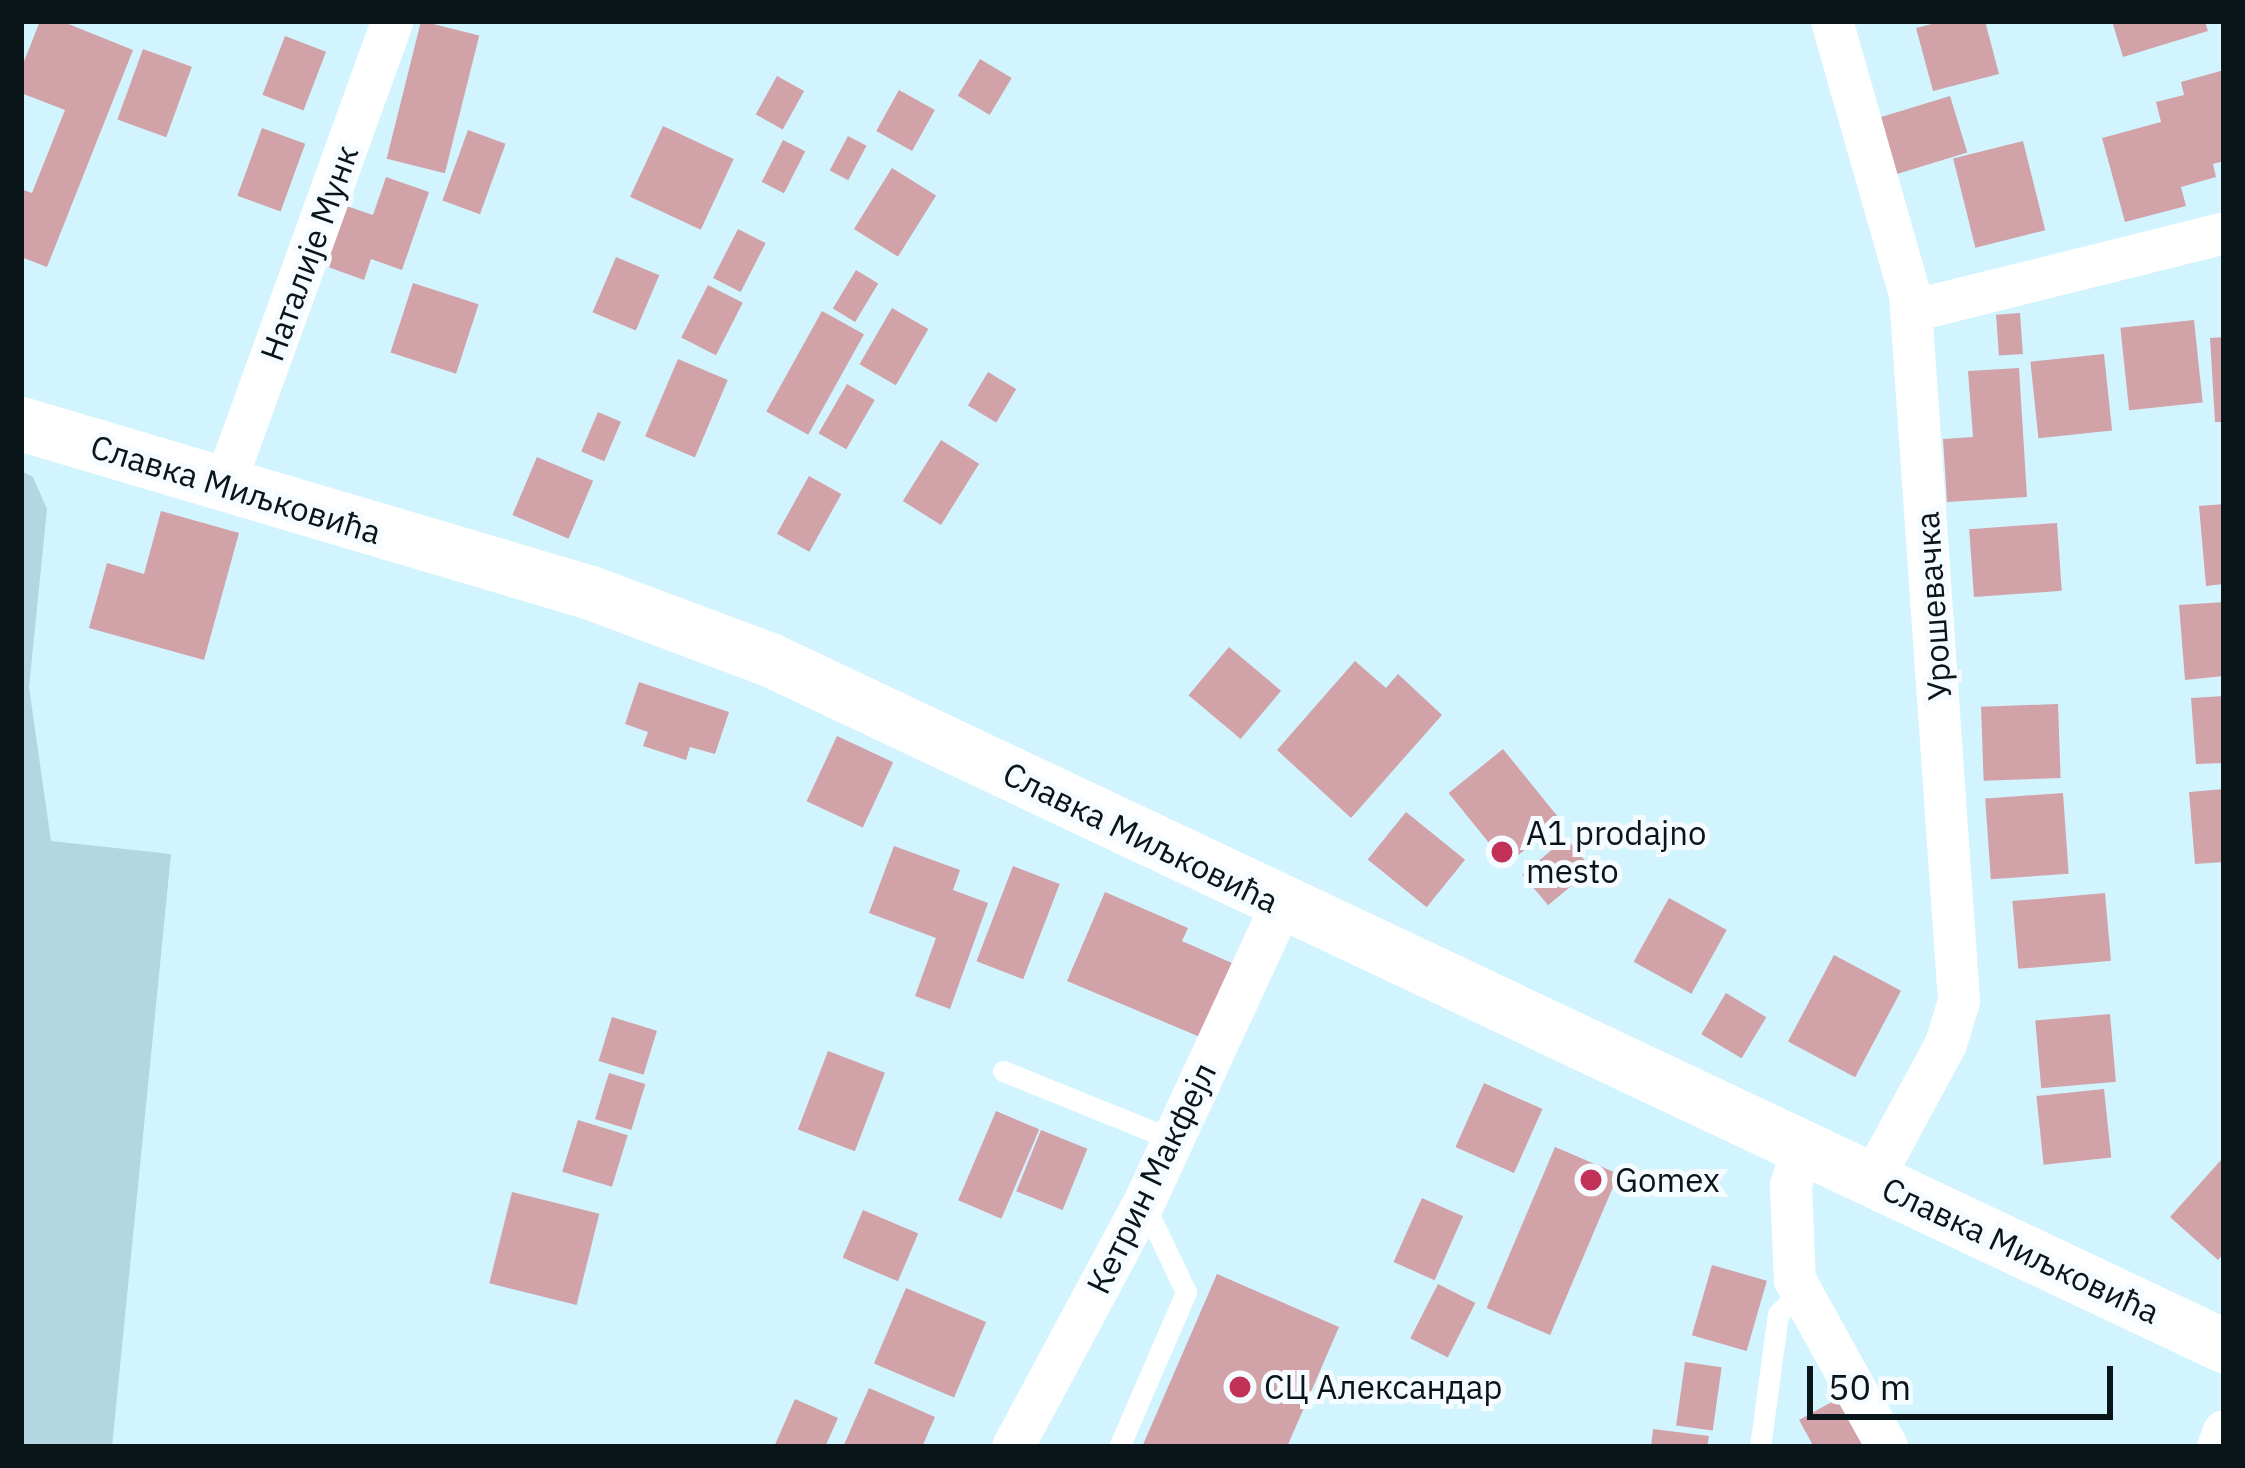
<!DOCTYPE html>
<html>
<head>
<meta charset="utf-8">
<style>
  body { margin:0 }
  #map { position:relative; width:2245px; height:1468px; overflow:hidden; background:#d2f4fe; font-family:"IBM Plex Sans",sans-serif }
  div>[style] { position:absolute }
  [style*='--x'] { left:calc(var(--x)*1px); top:calc(var(--y)*1px); width:calc(var(--w)*1px); rotate:calc(var(--a)*1deg) }
  .green>* { inset:0; background:#b4d6e1 }
  .building>* { inset:0; background:#d1a3a9; transform-origin:0 0 }
  .service>* { height:21px; margin:-10.5px; padding:0 10.5px; transform-origin:10.5px; border-radius:10.5px; background:#fff }
  .minor>* { height:42px; margin:-21px; padding:0 21px; transform-origin:21px; border-radius:21px; background:#fff }
  .tertiary>* { height:54px; margin:-27px; padding:0 27px; transform-origin:27px; border-radius:27px; background:#fff }
  .dots>* { width:33px; height:33px; translate:-50% -50%; box-sizing:border-box; border:6px solid #f5fbfe; border-radius:50% }
  span { translate:-50% -50%; white-space:nowrap; text-align:center; line-height:1.15; -webkit-text-stroke:10px #f5fbfe; paint-order:stroke }
  .street-label { font-size:33px; color:#091519 }
  .poi-label { font-size:33px; color:#091519 }
  .left { translate:0 -50%; text-align:left }
  .frame { position:absolute; inset:0; border:24px solid #091519; pointer-events:none }
  .scale { position:absolute; left:1807px; top:1366px; width:306px; height:54px; box-sizing:border-box; border:6px solid #091519; border-top:0; padding-left:15px; font-size:36px; line-height:42px; white-space:nowrap; color:#091519; -webkit-text-stroke:9px #f5fbfe; paint-order:stroke }
</style>
</head>
<body>
<div id="map">
  <div class="green">
    <div style="clip-path:polygon(21px 471px,33px 477px,47px 509px,29px 687px,51px 841px,171px 854px,112px 1447px,21px 1447px)"></div>
  </div>
  <div class="building">
    <div style="clip-path:polygon(40px 21px,61px 21px,133px 50px,47px 267px,21px 257px,21px 189px,32px 193px,65px 110px,21px 93px,21px 69px)"></div>
    <div style="left:421px;top:21px;width:60px;height:142px;rotate:14deg"></div>
    <div style="clip-path:polygon(1943px 21px,1985px 21px,1999px 74px,1933px 91px,1916px 28px)"></div>
    <div style="clip-path:polygon(2112px 21px,2205px 21px,2208px 31px,2123px 57px)"></div>
    <div style="left:285px;top:36px;width:44px;height:63px;rotate:21deg"></div>
    <div style="left:143px;top:49px;width:52px;height:75px;rotate:20deg"></div>
    <div style="left:980px;top:59px;width:37px;height:43px;rotate:31deg"></div>
    <div style="clip-path:polygon(2224px 70px,2224px 161px,2213px 164px,2216px 177px,2181px 187px,2186px 206px,2125px 222px,2102px 138px,2161px 122px,2156px 102px,2184px 95px,2181px 82px)"></div>
    <div style="left:777px;top:76px;width:31px;height:44px;rotate:29deg"></div>
    <div style="left:899px;top:90px;width:41px;height:47px;rotate:29deg"></div>
    <div style="left:1950px;top:96px;width:59px;height:77px;rotate:73deg"></div>
    <div style="left:663px;top:126px;width:78px;height:78px;rotate:25deg"></div>
    <div style="left:262px;top:128px;width:46px;height:72px;rotate:20deg"></div>
    <div style="left:468px;top:130px;width:40px;height:75px;rotate:20deg"></div>
    <div style="left:848px;top:136px;width:21px;height:39px;rotate:28deg"></div>
    <div style="left:783px;top:140px;width:25px;height:47px;rotate:27deg"></div>
    <div style="left:2023px;top:141px;width:92px;height:72px;rotate:76deg"></div>
    <div style="left:892px;top:168px;width:52px;height:72px;rotate:32deg"></div>
    <div style="clip-path:polygon(386px 177px,429px 192px,402px 270px,371px 259px,364px 280px,317px 263px,338px 203px,373px 215px)"></div>
    <div style="left:738px;top:229px;width:31px;height:55px;rotate:27deg"></div>
    <div style="left:616px;top:257px;width:47px;height:60px;rotate:23deg"></div>
    <div style="left:856px;top:270px;width:26px;height:45px;rotate:31deg"></div>
    <div style="left:413px;top:283px;width:69px;height:73px;rotate:18deg"></div>
    <div style="left:708px;top:285px;width:39px;height:59px;rotate:27deg"></div>
    <div style="left:892px;top:308px;width:42px;height:65px;rotate:30deg"></div>
    <div style="left:822px;top:311px;width:48px;height:115px;rotate:29deg"></div>
    <div style="left:2020px;top:313px;width:41px;height:24px;rotate:86deg"></div>
    <div style="left:2194px;top:320px;width:83px;height:74px;rotate:84deg"></div>
    <div style="clip-path:polygon(2224px 337px,2224px 422px,2215px 422px,2210px 338px)"></div>
    <div style="left:2104px;top:354px;width:77px;height:74px;rotate:84deg"></div>
    <div style="left:678px;top:359px;width:54px;height:84px;rotate:23deg"></div>
    <div style="clip-path:polygon(2019px 368px,2027px 497px,1947px 502px,1943px 439px,1973px 437px,1968px 371px)"></div>
    <div style="left:988px;top:372px;width:33px;height:39px;rotate:31deg"></div>
    <div style="left:847px;top:384px;width:32px;height:57px;rotate:30deg"></div>
    <div style="left:598px;top:412px;width:25px;height:43px;rotate:23deg"></div>
    <div style="left:941px;top:440px;width:45px;height:72px;rotate:32deg"></div>
    <div style="left:537px;top:457px;width:61px;height:63px;rotate:23deg"></div>
    <div style="left:809px;top:476px;width:37px;height:66px;rotate:29deg"></div>
    <div style="clip-path:polygon(2224px 504px,2224px 584px,2206px 586px,2199px 506px)"></div>
    <div style="clip-path:polygon(161px 511px,239px 533px,204px 660px,89px 628px,107px 563px,144px 574px)"></div>
    <div style="left:2057px;top:523px;width:68px;height:88px;rotate:86deg"></div>
    <div style="clip-path:polygon(2224px 602px,2224px 676px,2185px 680px,2179px 605px)"></div>
    <div style="left:1229px;top:647px;width:68px;height:63px;rotate:40deg"></div>
    <div style="clip-path:polygon(1355px 661px,1386px 688px,1398px 674px,1442px 715px,1351px 818px,1277px 750px)"></div>
    <div style="clip-path:polygon(639px 682px,729px 712px,715px 754px,690px 747px,686px 760px,643px 746px,648px 732px,625px 724px)"></div>
    <div style="clip-path:polygon(2224px 696px,2224px 763px,2196px 764px,2191px 698px)"></div>
    <div style="left:2058px;top:704px;width:74px;height:77px;rotate:88deg"></div>
    <div style="left:837px;top:736px;width:62px;height:72px;rotate:25deg"></div>
    <div style="left:1503px;top:749px;width:92px;height:70px;rotate:51deg"></div>
    <div style="clip-path:polygon(2224px 789px,2224px 862px,2195px 864px,2189px 792px)"></div>
    <div style="left:2063px;top:793px;width:81px;height:78px;rotate:86deg"></div>
    <div style="left:1406px;top:812px;width:76px;height:61px;rotate:39deg"></div>
    <div style="left:1566px;top:838px;width:40px;height:57px;rotate:50deg"></div>
    <div style="clip-path:polygon(894px 846px,960px 870px,953px 890px,988px 903px,950px 1009px,915px 996px,936px 938px,869px 913px)"></div>
    <div style="left:1013px;top:866px;width:50px;height:102px;rotate:21deg"></div>
    <div style="clip-path:polygon(1105px 892px,1188px 928px,1182px 941px,1232px 963px,1200px 1037px,1067px 981px)"></div>
    <div style="left:2105px;top:893px;width:68px;height:93px;rotate:85deg"></div>
    <div style="left:1669px;top:898px;width:66px;height:73px;rotate:29deg"></div>
    <div style="left:1834px;top:955px;width:76px;height:98px;rotate:28deg"></div>
    <div style="left:1726px;top:993px;width:47px;height:48px;rotate:31deg"></div>
    <div style="left:2110px;top:1014px;width:68px;height:75px;rotate:85deg"></div>
    <div style="left:612px;top:1017px;width:47px;height:46px;rotate:17deg"></div>
    <div style="left:828px;top:1051px;width:61px;height:84px;rotate:21deg"></div>
    <div style="left:609px;top:1073px;width:38px;height:48px;rotate:17deg"></div>
    <div style="left:1484px;top:1083px;width:64px;height:70px;rotate:24deg"></div>
    <div style="left:2104px;top:1089px;width:69px;height:68px;rotate:84deg"></div>
    <div style="left:996px;top:1111px;width:47px;height:97px;rotate:23deg"></div>
    <div style="left:578px;top:1120px;width:52px;height:54px;rotate:17deg"></div>
    <div style="left:1041px;top:1130px;width:50px;height:66px;rotate:22deg"></div>
    <div style="left:1555px;top:1147px;width:69px;height:175px;rotate:23deg"></div>
    <div style="clip-path:polygon(2221px 1160px,2224px 1253px,2218px 1260px,2170px 1217px)"></div>
    <div style="left:512px;top:1192px;width:90px;height:94px;rotate:14deg"></div>
    <div style="left:1422px;top:1198px;width:45px;height:70px;rotate:24deg"></div>
    <div style="left:863px;top:1210px;width:60px;height:52px;rotate:23deg"></div>
    <div style="left:1712px;top:1265px;width:57px;height:73px;rotate:16deg"></div>
    <div style="clip-path:polygon(1217px 1274px,1339px 1327px,1287px 1447px,1142px 1447px)"></div>
    <div style="left:1438px;top:1284px;width:42px;height:61px;rotate:27deg"></div>
    <div style="left:906px;top:1288px;width:87px;height:82px;rotate:23deg"></div>
    <div style="left:1685px;top:1362px;width:37px;height:64px;rotate:8deg"></div>
    <div style="clip-path:polygon(869px 1388px,935px 1417px,922px 1447px,843px 1447px)"></div>
    <div style="clip-path:polygon(1839px 1398px,1867px 1447px,1814px 1447px,1799px 1420px)"></div>
    <div style="clip-path:polygon(795px 1399px,838px 1418px,825px 1447px,774px 1447px)"></div>
    <div style="clip-path:polygon(1653px 1429px,1709px 1436px,1707px 1447px,1651px 1447px)"></div>
  </div>
  <div class="service">
    <div style="--x:1003;--y:1071;--w:181;--a:22"></div>
    <div style="--x:1119;--y:1447;--w:169;--a:-66.6"></div>
    <div style="--x:1186;--y:1292;--w:98;--a:-115.5"></div>
    <div style="--x:1760;--y:1447;--w:134;--a:-82.3"></div>
    <div style="--x:1778;--y:1314;--w:33;--a:-45"></div>
  </div>
  <div class="minor">
    <div style="--x:1832;--y:21;--w:285;--a:74.1"></div>
    <div style="--x:1910;--y:295;--w:708;--a:86.03"></div>
    <div style="--x:1959;--y:1001;--w:45;--a:106.8"></div>
    <div style="--x:1946;--y:1044;--w:156;--a:118.4"></div>
    <div style="--x:1912;--y:311;--w:322;--a:-14"></div>
    <div style="--x:225;--y:484;--w:493;--a:-70.1"></div>
    <div style="--x:1802;--y:1147;--w:41;--a:105.8"></div>
    <div style="--x:1791;--y:1186;--w:94;--a:87.6"></div>
    <div style="--x:1795;--y:1280;--w:191;--a:61.1"></div>
    <div style="--x:1013;--y:1447;--w:277;--a:-61.8"></div>
    <div style="--x:1144;--y:1203;--w:328;--a:-65.2"></div>
    <div style="--x:2218;--y:1447;--w:17;--a:-69"></div>
  </div>
  <div class="tertiary">
    <div style="--x:21;--y:424;--w:595;--a:16.51"></div>
    <div style="--x:591;--y:593;--w:191;--a:20.5"></div>
    <div style="--x:770;--y:660;--w:1608;--a:25.26"></div>
  </div>
  <div class="dots">
    <div style="left:1502px;top:852px;background:#c13158"></div>
    <div style="left:1591px;top:1180px;background:#c13158"></div>
    <div style="left:1240px;top:1387px;background:#c13158"></div>
  </div>
  <div class="street-label">
    <span style="left:309px;top:253px;rotate:-70deg">Наталије Мунк</span>
    <span style="left:236px;top:489px;rotate:17deg">Славка Миљковића</span>
    <span style="left:1933px;top:606px;rotate:-94deg">Урошевачка</span>
    <span style="left:1141px;top:837px;rotate:26deg">Славка Миљковића</span>
    <span style="left:1151px;top:1178px;rotate:-64deg">Кетрин Макфејл</span>
    <span style="left:2021px;top:1250px;rotate:25deg">Славка Миљковића</span>
  </div>
  <div class="poi-label">
    <span class="left" style="left:1526px;top:852px">A1 prodajno<br>mesto</span>
    <span class="left" style="left:1615px;top:1180px">Gomex</span>
    <span class="left" style="left:1264px;top:1387px">СЦ Александар</span>
  </div>
  <div class="frame"></div>
  <div class="scale">50 m</div>
</div>
</body>
</html>
